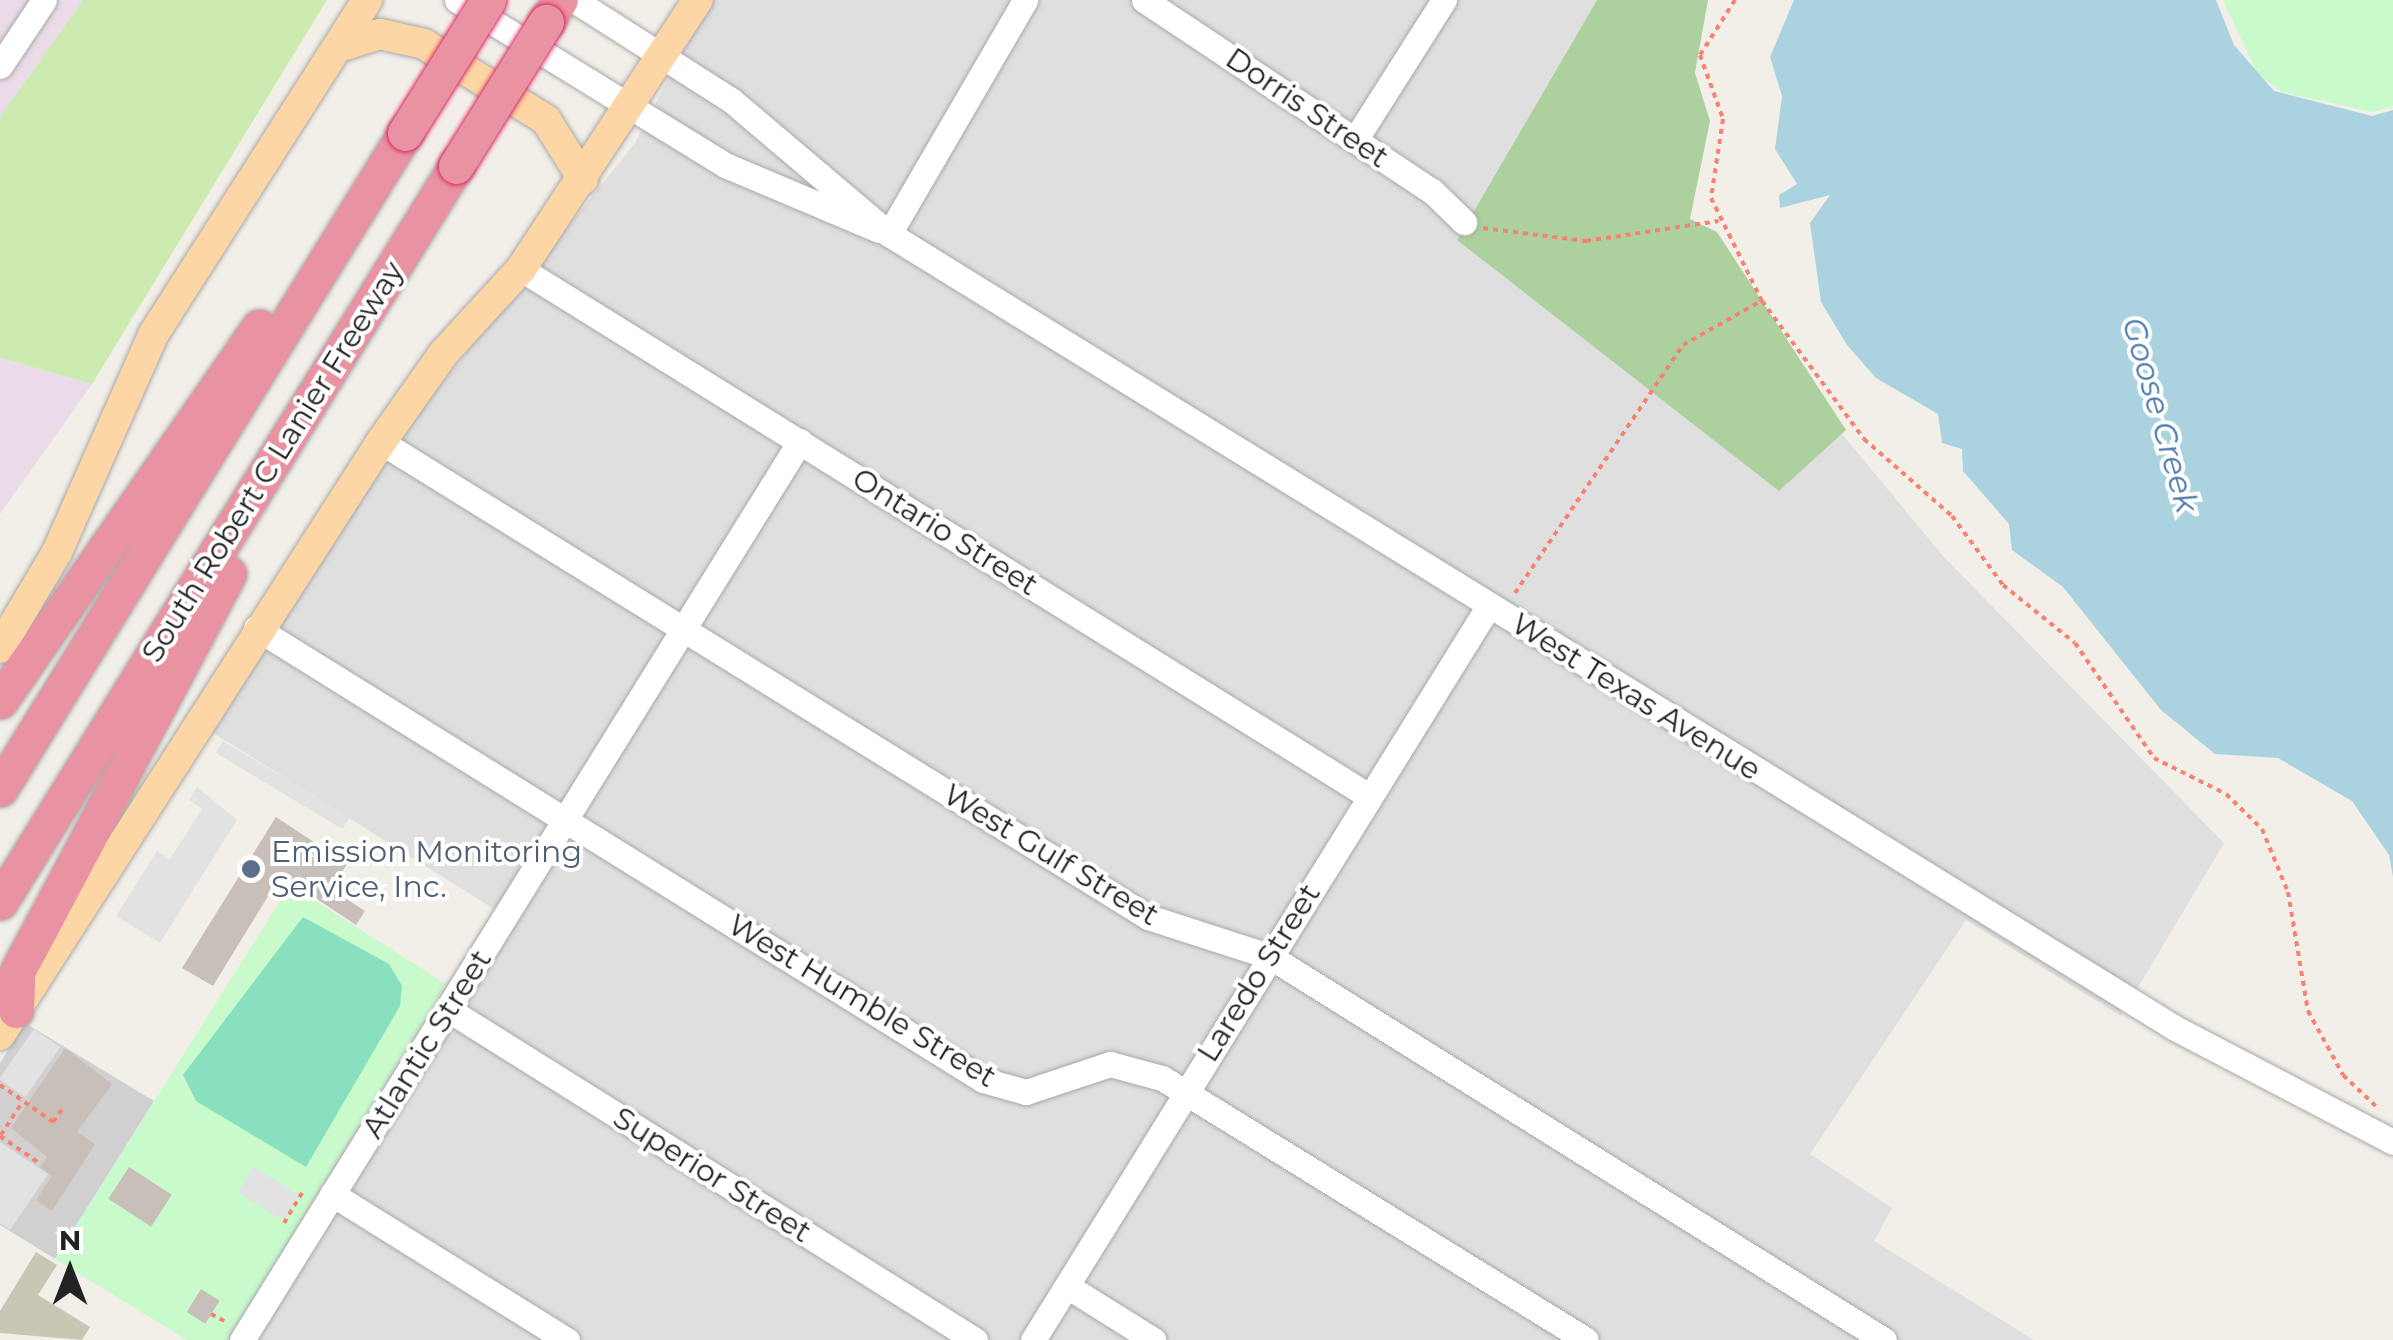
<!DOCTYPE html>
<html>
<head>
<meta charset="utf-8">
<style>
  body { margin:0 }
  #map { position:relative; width:2393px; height:1340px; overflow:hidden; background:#f2efe9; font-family:Montserrat,sans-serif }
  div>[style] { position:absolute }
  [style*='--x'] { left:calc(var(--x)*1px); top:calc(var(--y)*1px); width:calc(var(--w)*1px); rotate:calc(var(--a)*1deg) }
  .residential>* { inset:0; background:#e0dfdf }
  .industrial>* { inset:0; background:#ebdbe8 }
  .religious>* { inset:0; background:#d0d0d0 }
  .construction>* { inset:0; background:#c7c7b4 }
  .grass>* { inset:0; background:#cdebb0 }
  .forest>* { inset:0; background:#add19e }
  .park>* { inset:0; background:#c8facc }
  .pitch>* { inset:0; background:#88e0be }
  .parking>* { inset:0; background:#e2e2e2; transform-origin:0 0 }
  .water>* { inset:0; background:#aad3df }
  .building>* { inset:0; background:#c7bfb8; transform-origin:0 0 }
  .path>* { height:4px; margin-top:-2px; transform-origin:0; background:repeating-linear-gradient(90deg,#fa8072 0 5px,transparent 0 10px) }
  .roads { filter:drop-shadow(0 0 2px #a9a9a9) drop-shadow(0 0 2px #a9a9a9) }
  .minor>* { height:25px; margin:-12.5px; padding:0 12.5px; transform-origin:12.5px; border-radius:12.5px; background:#fff }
  .major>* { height:30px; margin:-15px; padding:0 15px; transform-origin:15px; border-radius:15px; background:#fcd6a4 }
  .highway>* { height:35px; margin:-17.5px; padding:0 17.5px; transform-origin:17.5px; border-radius:17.5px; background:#e892a2 }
  .bridges { filter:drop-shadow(0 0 2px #dc2a67) drop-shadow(0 0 2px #dc2a67) }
  .highway-bridge>* { height:35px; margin:-17.5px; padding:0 17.5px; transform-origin:17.5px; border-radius:17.5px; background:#e892a2 }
  .dots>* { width:28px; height:28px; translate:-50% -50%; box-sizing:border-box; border:5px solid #fff; border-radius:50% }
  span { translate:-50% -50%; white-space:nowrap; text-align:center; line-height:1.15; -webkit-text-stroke:8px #fff; paint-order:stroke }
  .street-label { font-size:30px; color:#222 }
  .service-label { font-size:30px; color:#4e5e75 }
  .left { translate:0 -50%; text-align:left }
  .water-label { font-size:32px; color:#4a7aab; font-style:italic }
  .north { position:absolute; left:20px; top:1220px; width:100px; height:100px; -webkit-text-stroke:8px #fff; paint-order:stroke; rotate:0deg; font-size:28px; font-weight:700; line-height:40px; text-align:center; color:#222 }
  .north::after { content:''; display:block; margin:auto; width:35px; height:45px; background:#222; clip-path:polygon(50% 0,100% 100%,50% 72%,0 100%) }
</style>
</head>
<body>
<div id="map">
  <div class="residential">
    <div style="clip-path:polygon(709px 0,1597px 0,1457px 240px,1757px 331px,1943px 556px,2224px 843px,2121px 1016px,1966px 920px,1810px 1154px,1892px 1208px,1874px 1241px,2034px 1340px,225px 1340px,494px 909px,207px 729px,402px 433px,635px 143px)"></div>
  </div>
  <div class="industrial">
    <div style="clip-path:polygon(0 0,83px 0,0 117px)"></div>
    <div style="clip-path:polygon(0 358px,92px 384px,0 514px)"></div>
  </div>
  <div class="religious">
    <div style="clip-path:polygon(25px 1023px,154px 1101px,55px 1259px,0 1225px,0 1063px)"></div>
  </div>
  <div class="construction">
    <div style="clip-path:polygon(36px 1252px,57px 1265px,38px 1295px,90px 1327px,82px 1340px,0 1333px,0 1311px)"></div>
  </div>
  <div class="grass">
    <div style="clip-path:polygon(83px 0,327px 0,92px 384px,0 358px,0 117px)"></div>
  </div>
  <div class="forest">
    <div style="clip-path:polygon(1597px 0,1708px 0,1695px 73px,1710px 121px,1690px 219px,1717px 232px,1846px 430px,1779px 491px,1457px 240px)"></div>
  </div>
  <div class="park">
    <div style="clip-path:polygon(2223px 0,2393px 0,2393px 106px,2373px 112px,2282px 92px,2257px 73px)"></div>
    <div style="clip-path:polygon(290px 885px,446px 984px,227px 1340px,187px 1340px,55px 1259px)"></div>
  </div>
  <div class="pitch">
    <div style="clip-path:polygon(303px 917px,389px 964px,402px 986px,400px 1006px,306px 1167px,196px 1101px,183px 1075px)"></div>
  </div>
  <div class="parking">
    <div style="left:223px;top:741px;width:148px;height:14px;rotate:31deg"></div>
    <div style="clip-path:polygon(197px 787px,237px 820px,160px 943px,116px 916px,157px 851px,170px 859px,202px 809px,189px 800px)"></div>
    <div style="left:34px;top:1029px;width:32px;height:61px;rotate:35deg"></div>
    <div style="clip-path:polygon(0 1142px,48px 1174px,10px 1230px,0 1223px)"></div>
    <div style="left:253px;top:1167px;width:54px;height:30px;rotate:31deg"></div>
  </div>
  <div class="water">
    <div style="clip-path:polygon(1794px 0,2216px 0,2234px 45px,2274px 91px,2372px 116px,2393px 110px,2393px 877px,2389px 855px,2352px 801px,2278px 758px,2215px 754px,2161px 710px,2063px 587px,2012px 550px,2009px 524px,1963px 471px,1962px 449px,1942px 443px,1938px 414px,1876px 378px,1847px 345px,1821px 302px,1810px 223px,1830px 195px,1780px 208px,1779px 195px,1797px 184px,1775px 149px,1782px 96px,1770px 57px)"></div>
  </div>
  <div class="building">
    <div style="clip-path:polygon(276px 817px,347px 864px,331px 889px,365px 911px,356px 925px,281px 875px,213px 986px,182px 968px)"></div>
    <div style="clip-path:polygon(65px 1048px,112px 1084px,77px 1132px,95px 1144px,52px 1211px,36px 1200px,52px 1176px,40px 1167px,47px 1157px,11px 1128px)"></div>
    <div style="left:129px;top:1167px;width:51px;height:38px;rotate:33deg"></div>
    <div style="left:201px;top:1289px;width:22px;height:27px;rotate:32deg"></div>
  </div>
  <div class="path">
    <div style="--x:1735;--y:0;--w:65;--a:122.5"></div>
    <div style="--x:1700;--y:55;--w:68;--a:70.2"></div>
    <div style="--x:1723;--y:119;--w:80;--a:98.6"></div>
    <div style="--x:1711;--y:198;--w:115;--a:63.7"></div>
    <div style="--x:1762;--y:301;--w:172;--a:53.5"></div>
    <div style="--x:1864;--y:439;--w:117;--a:41.2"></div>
    <div style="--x:1952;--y:516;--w:86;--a:53.5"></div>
    <div style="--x:2003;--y:585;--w:92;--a:38.9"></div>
    <div style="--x:2075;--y:643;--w:140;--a:55.5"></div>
    <div style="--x:2154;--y:758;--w:80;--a:26.6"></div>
    <div style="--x:2226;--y:794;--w:50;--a:44.2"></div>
    <div style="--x:2262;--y:829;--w:68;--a:67.6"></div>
    <div style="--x:2288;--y:892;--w:121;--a:80.5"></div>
    <div style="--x:2308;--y:1011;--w:73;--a:61.3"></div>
    <div style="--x:2343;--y:1075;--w:50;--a:43.4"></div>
    <div style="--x:1483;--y:228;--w:104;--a:7.2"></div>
    <div style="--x:1586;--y:241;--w:134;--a:-8.6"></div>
    <div style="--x:1515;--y:593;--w:300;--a:-55.9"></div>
    <div style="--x:1683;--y:345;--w:90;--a:-29.4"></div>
    <div style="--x:0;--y:1085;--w:65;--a:34.9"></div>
    <div style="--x:53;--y:1122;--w:16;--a:-55"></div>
    <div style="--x:1;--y:1135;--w:40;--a:-57.1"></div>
    <div style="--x:0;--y:1136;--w:47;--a:34.7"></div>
    <div style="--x:284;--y:1223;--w:39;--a:-59"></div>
    <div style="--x:211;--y:1314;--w:15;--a:28"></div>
  </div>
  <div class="roads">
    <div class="minor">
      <div style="--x:457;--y:0;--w:315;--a:31.6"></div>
      <div style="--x:725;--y:165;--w:167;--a:22.9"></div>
      <div style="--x:574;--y:0;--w:186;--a:32.5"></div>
      <div style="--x:731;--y:100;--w:207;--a:40.3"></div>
      <div style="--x:889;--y:234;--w:1511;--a:31.69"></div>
      <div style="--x:2175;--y:1028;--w:246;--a:27.6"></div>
      <div style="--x:1144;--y:0;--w:346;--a:33.6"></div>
      <div style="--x:1432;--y:191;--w:45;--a:44.1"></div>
      <div style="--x:0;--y:66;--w:79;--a:-56.3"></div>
      <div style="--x:1355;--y:140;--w:166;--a:-57.6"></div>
      <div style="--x:889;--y:234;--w:271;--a:-59.8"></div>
      <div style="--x:521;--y:269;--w:998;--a:31.86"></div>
      <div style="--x:381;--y:442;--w:902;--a:31.77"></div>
      <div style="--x:1148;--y:917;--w:127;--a:17.9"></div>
      <div style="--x:1269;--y:956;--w:725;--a:31.98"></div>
      <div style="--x:256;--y:628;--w:856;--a:31.87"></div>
      <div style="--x:983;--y:1080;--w:45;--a:15.6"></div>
      <div style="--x:1026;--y:1092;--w:89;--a:-18.4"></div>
      <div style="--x:1110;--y:1064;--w:54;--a:15.1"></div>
      <div style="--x:1162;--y:1078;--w:498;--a:31.7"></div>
      <div style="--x:449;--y:1010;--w:621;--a:32.1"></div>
      <div style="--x:332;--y:1194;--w:277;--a:31.9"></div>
      <div style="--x:1067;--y:1286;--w:102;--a:32.1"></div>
      <div style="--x:242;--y:1340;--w:1058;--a:-58.17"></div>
      <div style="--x:1033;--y:1340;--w:863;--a:-58.17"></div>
    </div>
    <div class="major">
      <div style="--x:339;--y:47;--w:43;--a:-17.6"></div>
      <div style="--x:380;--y:34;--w:45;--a:12.8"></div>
      <div style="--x:424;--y:44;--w:144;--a:31.9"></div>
      <div style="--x:546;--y:120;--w:70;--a:57.9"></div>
      <div style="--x:0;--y:648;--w:112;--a:-59.3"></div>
      <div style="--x:57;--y:552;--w:237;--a:-66.1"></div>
      <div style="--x:153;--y:335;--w:398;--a:-57.4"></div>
      <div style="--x:0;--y:1035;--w:705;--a:-57.28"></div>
      <div style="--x:381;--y:442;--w:108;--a:-54.8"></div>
      <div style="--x:443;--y:354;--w:115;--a:-47.5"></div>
      <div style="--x:521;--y:269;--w:322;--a:-56.7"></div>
    </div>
    <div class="highway">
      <div style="--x:546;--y:22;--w:26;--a:-58"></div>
      <div style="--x:0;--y:701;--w:455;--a:-55.3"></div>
      <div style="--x:0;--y:789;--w:771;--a:-58.31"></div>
      <div style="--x:0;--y:902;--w:866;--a:-58.22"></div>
      <div style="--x:16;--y:1010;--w:38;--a:-88"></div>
      <div style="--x:17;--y:972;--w:451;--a:-62"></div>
    </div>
  </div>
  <div class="bridges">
    <div class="highway-bridge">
      <div style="--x:405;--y:133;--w:157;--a:-58"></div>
      <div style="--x:456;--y:166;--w:170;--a:-58"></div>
    </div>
  </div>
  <div class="dots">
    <div style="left:251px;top:869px;background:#5c6f8a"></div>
  </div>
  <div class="street-label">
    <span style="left:1307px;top:108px;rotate:34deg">Dorris Street</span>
    <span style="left:273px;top:462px;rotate:-58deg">South Robert C Lanier Freeway</span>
    <span style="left:945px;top:532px;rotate:32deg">Ontario Street</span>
    <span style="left:1636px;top:697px;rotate:32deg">West Texas Avenue</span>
    <span style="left:1051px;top:855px;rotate:31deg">West Gulf Street</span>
    <span style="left:1259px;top:973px;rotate:-58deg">Laredo Street</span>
    <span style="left:862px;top:1001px;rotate:31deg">West Humble Street</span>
    <span style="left:427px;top:1044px;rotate:-58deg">Atlantic Street</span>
    <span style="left:712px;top:1175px;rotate:32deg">Superior Street</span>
  </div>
  <div class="service-label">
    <span class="left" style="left:271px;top:869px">Emission Monitoring<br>Service, Inc.</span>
  </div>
  <div class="water-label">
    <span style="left:2160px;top:415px;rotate:74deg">Goose Creek</span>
  </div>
  <div class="north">N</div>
</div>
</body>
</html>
